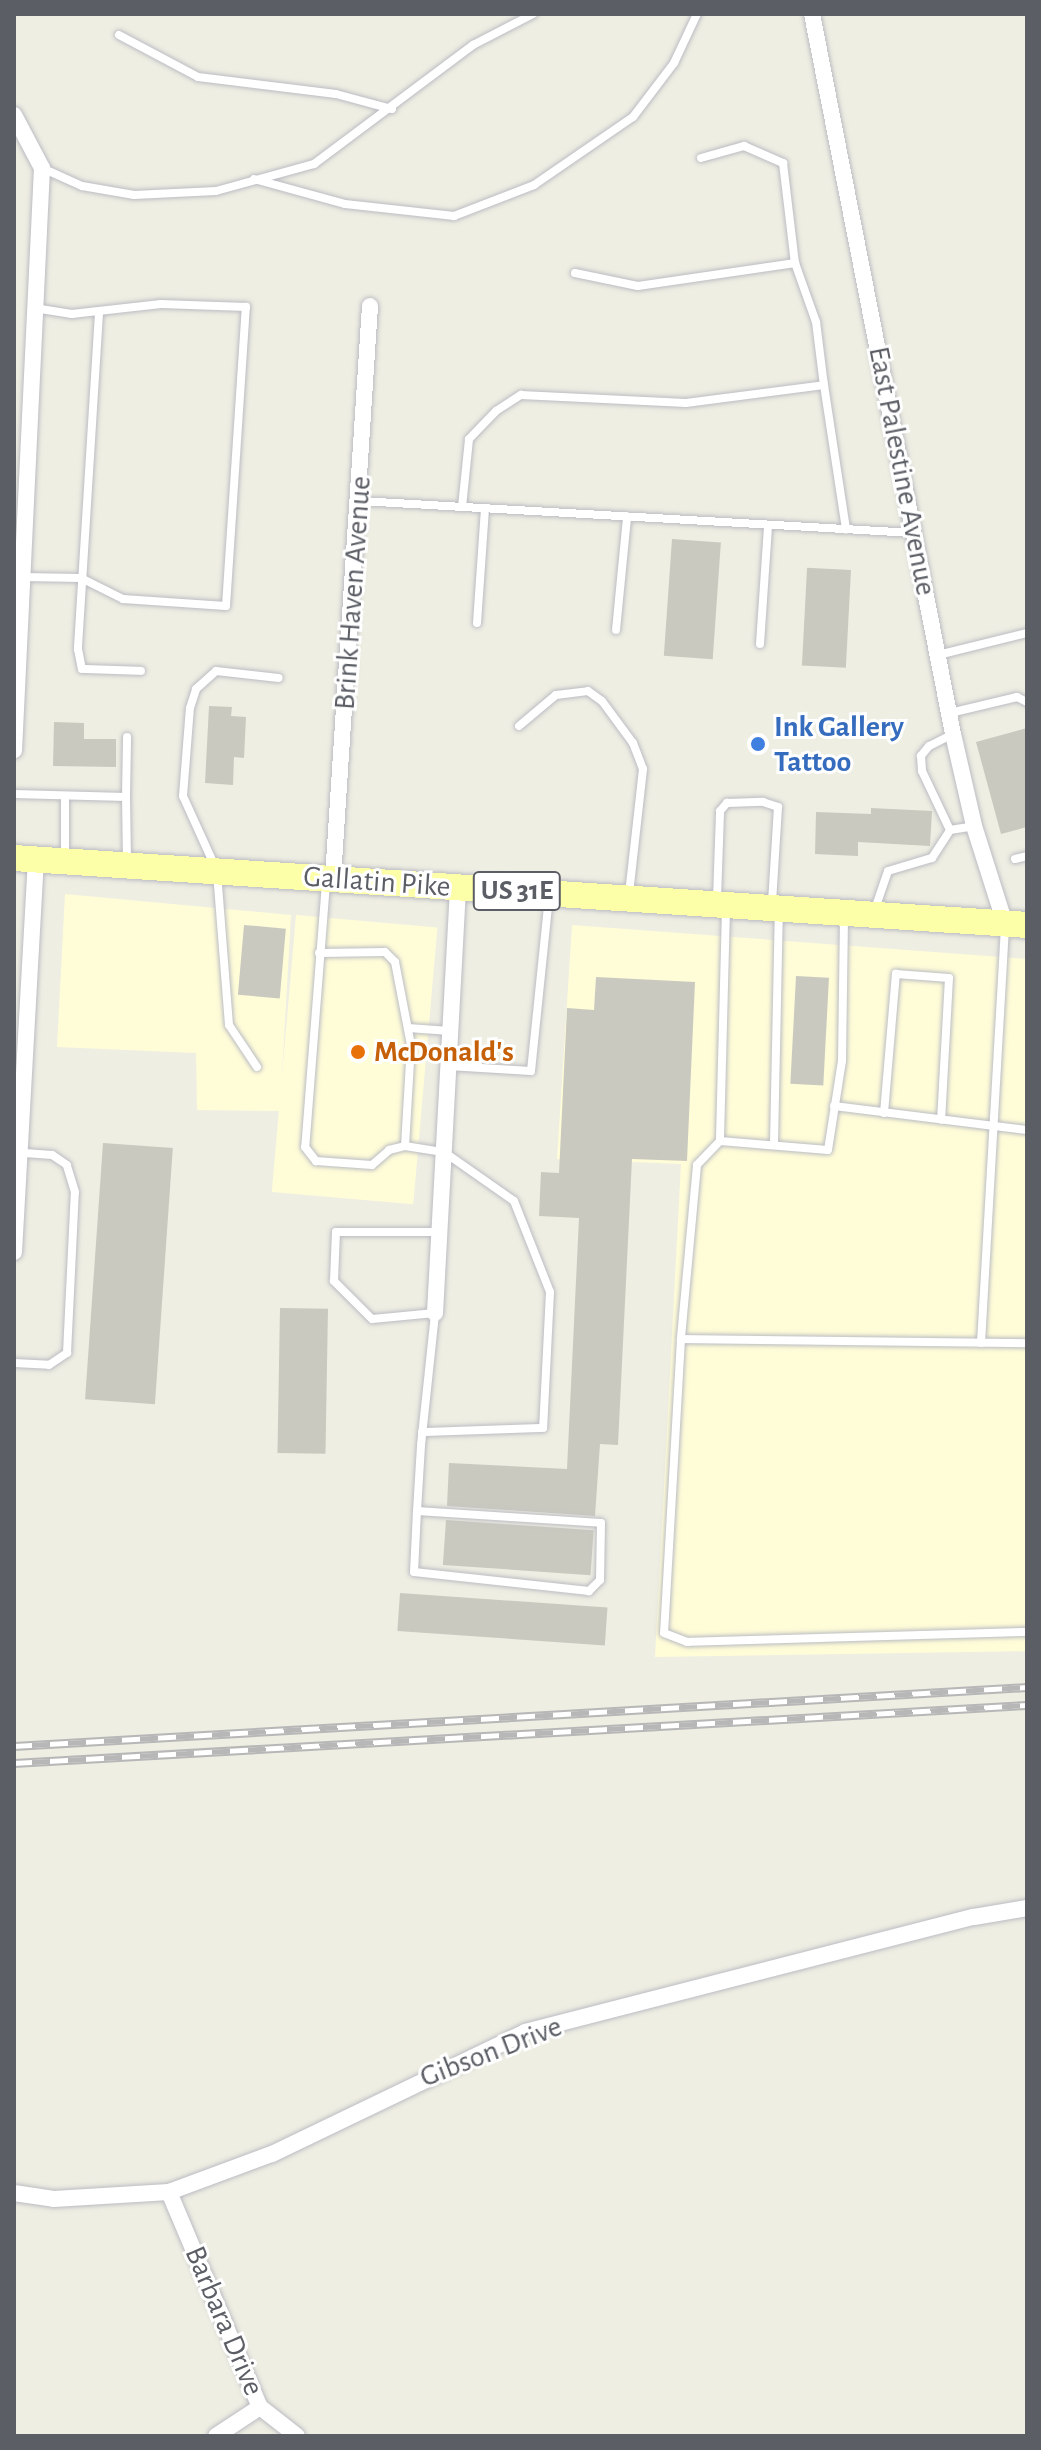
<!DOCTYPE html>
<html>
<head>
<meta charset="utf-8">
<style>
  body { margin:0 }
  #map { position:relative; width:1041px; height:2450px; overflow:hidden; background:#efeee3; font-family:"Alegreya Sans",sans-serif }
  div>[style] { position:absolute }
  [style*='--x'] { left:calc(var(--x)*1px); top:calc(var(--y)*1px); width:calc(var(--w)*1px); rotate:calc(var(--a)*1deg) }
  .commercial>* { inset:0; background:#fffdd8; transform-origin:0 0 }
  .building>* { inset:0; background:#cac9c0; transform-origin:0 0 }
  .roads { filter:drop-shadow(0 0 2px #bbbcc3) drop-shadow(0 0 2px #bbbcc3) }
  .service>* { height:8px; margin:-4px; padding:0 4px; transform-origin:4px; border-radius:4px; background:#fff }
  .minor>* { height:16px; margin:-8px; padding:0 8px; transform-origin:8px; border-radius:8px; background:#fff }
  .primary>* { height:26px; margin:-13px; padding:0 13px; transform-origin:13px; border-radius:13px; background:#fdffa8 }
  .rail>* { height:9px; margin-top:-4.5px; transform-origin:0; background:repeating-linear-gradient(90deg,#fff 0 18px,#b7b7b8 0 36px); box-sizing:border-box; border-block:2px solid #b7b7b8 }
  .dots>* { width:22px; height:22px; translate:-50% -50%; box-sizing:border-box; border:4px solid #fff; border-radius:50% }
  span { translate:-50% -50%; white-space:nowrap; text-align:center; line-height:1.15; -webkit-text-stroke:6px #fff; paint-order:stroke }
  .shield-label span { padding:2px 6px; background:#fff; border:2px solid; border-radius:6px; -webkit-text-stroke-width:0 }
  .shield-label { font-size:28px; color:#5b5e65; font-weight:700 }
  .street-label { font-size:30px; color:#5b5e65 }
  .shop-label { font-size:30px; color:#366cbe; font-weight:700 }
  .left { translate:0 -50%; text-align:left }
  .food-label { font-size:30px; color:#c56008; font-weight:700 }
  .frame { position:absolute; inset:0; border:16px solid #5b5e65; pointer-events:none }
</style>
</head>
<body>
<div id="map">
  <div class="commercial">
    <div style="clip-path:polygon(65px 894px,291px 915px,280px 1111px,197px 1110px,196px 1053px,57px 1047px)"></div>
    <div style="left:296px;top:915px;width:142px;height:278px;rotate:5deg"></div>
    <div style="clip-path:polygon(572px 925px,1027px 959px,1027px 1651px,655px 1657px,681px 1164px,557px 1159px)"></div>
  </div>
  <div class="building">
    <div style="left:672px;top:539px;width:49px;height:117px;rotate:4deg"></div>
    <div style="left:851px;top:570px;width:98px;height:44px;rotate:93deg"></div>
    <div style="clip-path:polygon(209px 706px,232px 707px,231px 716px,246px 717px,244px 758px,234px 757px,233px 785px,205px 783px)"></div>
    <div style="clip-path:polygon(54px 722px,84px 723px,84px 739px,116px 739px,116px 767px,53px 766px)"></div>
    <div style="clip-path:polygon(1027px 728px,1027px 827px,1001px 834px,976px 742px)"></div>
    <div style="clip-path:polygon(871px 808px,932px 811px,930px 846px,858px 842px,858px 856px,815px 854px,816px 812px,871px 814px)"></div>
    <div style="left:244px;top:925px;width:42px;height:70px;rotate:5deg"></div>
    <div style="left:796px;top:976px;width:33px;height:108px;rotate:3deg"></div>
    <div style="clip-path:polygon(596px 977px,695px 982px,687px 1161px,632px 1159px,618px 1445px,600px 1444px,595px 1516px,447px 1506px,449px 1463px,567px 1469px,579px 1218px,539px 1216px,541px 1172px,559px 1173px,567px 1008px,594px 1010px)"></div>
    <div style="left:103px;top:1143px;width:70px;height:257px;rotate:4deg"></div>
    <div style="left:280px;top:1308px;width:48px;height:145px;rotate:1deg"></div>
    <div style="left:446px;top:1520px;width:148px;height:45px;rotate:4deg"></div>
    <div style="left:400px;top:1593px;width:208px;height:38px;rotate:4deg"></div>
  </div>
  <div class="roads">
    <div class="service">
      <div style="--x:119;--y:35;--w:89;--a:28"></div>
      <div style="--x:198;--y:77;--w:139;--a:7"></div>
      <div style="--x:336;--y:94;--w:58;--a:15"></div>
      <div style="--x:701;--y:158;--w:45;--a:-15.6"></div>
      <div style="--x:744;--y:146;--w:43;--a:23.6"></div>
      <div style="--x:783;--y:163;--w:101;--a:83.2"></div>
      <div style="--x:42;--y:168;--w:44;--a:24.2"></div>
      <div style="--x:82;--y:186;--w:53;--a:9.8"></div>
      <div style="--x:134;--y:195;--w:82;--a:-2.8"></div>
      <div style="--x:216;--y:191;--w:102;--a:-15.4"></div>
      <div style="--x:314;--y:164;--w:199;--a:-36.8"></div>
      <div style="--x:473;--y:45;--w:68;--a:-27.3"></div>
      <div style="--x:254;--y:179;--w:94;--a:15.4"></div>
      <div style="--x:345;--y:204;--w:110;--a:6.3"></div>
      <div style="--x:454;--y:216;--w:86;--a:-21.2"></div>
      <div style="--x:534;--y:185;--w:120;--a:-34.5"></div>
      <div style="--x:633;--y:117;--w:68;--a:-52.8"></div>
      <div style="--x:674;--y:63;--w:54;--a:-64.9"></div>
      <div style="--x:575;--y:273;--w:64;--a:11.7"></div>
      <div style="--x:638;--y:286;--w:159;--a:-8.3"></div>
      <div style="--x:795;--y:263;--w:63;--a:70.4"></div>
      <div style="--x:816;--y:322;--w:64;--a:82.8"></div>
      <div style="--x:99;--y:313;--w:337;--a:93.6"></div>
      <div style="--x:78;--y:649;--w:20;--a:79"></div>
      <div style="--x:82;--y:669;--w:59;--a:1.9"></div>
      <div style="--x:360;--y:501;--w:555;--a:3.31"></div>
      <div style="--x:462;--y:507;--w:68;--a:-84.1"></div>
      <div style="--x:469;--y:439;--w:39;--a:-46"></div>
      <div style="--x:496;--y:411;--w:30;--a:-33"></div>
      <div style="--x:521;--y:395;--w:165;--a:2.8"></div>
      <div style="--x:686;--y:403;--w:139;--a:-7.4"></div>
      <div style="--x:824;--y:385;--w:146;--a:81.3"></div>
      <div style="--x:23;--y:577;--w:58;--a:1"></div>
      <div style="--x:81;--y:578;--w:47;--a:26.6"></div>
      <div style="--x:123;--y:599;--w:103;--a:3.9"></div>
      <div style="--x:226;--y:606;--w:300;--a:-86.2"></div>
      <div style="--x:246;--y:307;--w:85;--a:-178"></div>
      <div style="--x:161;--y:304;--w:90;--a:173.6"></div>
      <div style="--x:72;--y:314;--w:37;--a:-171"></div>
      <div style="--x:477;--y:623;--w:113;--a:-86"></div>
      <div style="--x:616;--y:630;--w:114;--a:-84.4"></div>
      <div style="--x:760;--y:644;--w:118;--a:-86.1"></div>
      <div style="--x:938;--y:655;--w:92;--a:-13.9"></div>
      <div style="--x:950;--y:713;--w:69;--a:-13.4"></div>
      <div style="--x:1017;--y:697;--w:11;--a:27"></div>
      <div style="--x:519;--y:726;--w:48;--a:-40"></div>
      <div style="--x:556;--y:695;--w:32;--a:-7"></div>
      <div style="--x:588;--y:691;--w:17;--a:36"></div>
      <div style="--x:602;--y:701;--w:52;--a:53.6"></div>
      <div style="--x:633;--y:743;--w:28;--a:69"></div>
      <div style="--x:643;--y:769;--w:126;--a:96.4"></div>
      <div style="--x:953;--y:734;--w:27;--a:153"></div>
      <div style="--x:929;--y:746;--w:13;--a:129"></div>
      <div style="--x:921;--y:756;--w:15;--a:86"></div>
      <div style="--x:922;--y:771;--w:65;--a:64.6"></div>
      <div style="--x:950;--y:830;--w:24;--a:-9"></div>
      <div style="--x:14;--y:794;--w:112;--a:1.5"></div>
      <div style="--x:126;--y:797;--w:63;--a:89.1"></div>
      <div style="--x:126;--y:797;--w:60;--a:-89"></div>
      <div style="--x:65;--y:857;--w:61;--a:-90"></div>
      <div style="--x:1015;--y:859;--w:12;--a:-14"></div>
      <div style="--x:326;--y:883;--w:265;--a:94.5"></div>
      <div style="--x:305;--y:1147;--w:18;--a:52"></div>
      <div style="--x:316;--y:1161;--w:56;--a:4.1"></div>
      <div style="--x:372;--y:1165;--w:23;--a:-41"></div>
      <div style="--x:389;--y:1150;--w:16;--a:-14"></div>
      <div style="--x:405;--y:1146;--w:39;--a:9"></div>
      <div style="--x:444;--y:1152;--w:85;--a:35"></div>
      <div style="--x:514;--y:1201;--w:98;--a:68.4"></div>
      <div style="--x:550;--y:1292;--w:136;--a:92.9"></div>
      <div style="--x:543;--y:1428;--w:121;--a:178.1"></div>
      <div style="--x:717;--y:899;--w:88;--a:-88"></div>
      <div style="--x:720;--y:811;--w:11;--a:-49"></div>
      <div style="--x:727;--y:803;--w:36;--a:-2"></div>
      <div style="--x:763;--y:802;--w:16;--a:18"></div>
      <div style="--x:778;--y:807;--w:96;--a:93.6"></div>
      <div style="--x:726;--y:909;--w:232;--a:91.5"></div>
      <div style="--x:720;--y:1141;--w:108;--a:4.8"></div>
      <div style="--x:828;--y:1150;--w:90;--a:-81.1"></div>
      <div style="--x:842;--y:1061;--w:144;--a:-89.2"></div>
      <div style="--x:875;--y:909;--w:40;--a:-71.1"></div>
      <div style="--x:888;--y:871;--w:46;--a:-16.5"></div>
      <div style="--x:932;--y:858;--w:33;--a:-57"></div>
      <div style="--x:319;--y:953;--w:66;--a:-0.9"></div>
      <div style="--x:385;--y:952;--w:14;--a:45"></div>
      <div style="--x:395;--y:962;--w:85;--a:79.1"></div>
      <div style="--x:411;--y:1045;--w:101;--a:93.4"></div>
      <div style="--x:408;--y:1028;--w:42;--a:4.1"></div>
      <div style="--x:448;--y:1066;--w:83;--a:3.4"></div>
      <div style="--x:531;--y:1071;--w:176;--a:-84.1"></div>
      <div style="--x:257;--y:1067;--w:50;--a:-123.7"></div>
      <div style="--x:229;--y:1025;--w:154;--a:-94.5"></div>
      <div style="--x:217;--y:871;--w:82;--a:-114.4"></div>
      <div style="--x:183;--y:796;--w:88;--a:-85.5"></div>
      <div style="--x:190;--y:708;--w:20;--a:-72"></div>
      <div style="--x:196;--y:689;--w:27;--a:-42"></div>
      <div style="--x:216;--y:671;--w:63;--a:6.3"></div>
      <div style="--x:834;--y:1106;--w:194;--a:7.1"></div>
      <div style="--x:884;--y:1113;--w:140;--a:-85.1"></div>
      <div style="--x:896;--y:974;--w:53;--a:4.3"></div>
      <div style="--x:949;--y:978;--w:142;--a:93.2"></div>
      <div style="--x:720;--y:1141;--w:33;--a:134"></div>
      <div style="--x:697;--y:1165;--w:175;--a:95.3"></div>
      <div style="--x:681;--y:1339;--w:346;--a:0.7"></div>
      <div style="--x:774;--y:1143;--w:230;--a:-88.8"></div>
      <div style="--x:681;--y:1339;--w:294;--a:93.3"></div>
      <div style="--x:664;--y:1633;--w:25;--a:21"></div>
      <div style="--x:687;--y:1642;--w:340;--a:-1.7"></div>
      <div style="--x:981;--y:1343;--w:415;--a:-86.7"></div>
      <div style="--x:14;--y:1363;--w:35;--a:3"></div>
      <div style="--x:49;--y:1365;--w:22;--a:-34"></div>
      <div style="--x:67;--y:1353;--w:161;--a:-87.2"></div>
      <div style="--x:75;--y:1192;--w:28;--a:-107"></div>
      <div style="--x:67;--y:1165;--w:18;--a:-146"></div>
      <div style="--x:52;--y:1155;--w:31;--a:-176"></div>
      <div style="--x:417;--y:1511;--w:184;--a:3.7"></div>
      <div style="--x:601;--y:1523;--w:57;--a:91"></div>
      <div style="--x:600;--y:1580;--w:16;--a:135"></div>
      <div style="--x:589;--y:1591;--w:176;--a:-173.8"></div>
      <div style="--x:414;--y:1572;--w:61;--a:-87.2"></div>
      <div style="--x:417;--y:1511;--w:66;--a:-86.5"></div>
      <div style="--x:421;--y:1445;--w:133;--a:-83.9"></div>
      <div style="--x:435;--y:1313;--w:63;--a:174.6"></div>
      <div style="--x:372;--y:1319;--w:54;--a:-135"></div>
      <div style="--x:334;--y:1281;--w:49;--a:-87.7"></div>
      <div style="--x:336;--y:1232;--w:103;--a:0"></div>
    </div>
    <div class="minor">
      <div style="--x:812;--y:14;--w:734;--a:78.92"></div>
      <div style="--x:953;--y:734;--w:94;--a:77.1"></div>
      <div style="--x:974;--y:826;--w:103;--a:72.4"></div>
      <div style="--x:14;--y:115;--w:60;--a:62.2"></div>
      <div style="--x:42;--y:168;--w:583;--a:92.75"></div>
      <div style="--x:333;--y:878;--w:573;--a:-86.3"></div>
      <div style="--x:14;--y:1252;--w:393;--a:-86.8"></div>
      <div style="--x:435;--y:1313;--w:427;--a:-86.9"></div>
      <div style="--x:169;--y:2192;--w:233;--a:67.1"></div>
      <div style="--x:260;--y:2407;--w:47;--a:38.1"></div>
      <div style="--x:14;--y:2193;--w:40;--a:8.5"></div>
      <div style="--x:54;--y:2199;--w:115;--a:-3.5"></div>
      <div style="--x:169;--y:2192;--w:110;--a:-20.3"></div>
      <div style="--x:272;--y:2154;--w:281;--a:-25.7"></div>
      <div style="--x:525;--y:2032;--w:463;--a:-14.4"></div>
      <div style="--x:974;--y:1917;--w:54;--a:-9.6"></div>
      <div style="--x:216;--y:2436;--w:53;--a:-33.4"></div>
    </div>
    <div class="primary">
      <div style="--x:14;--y:858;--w:1015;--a:3.78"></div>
    </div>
  </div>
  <div class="rail">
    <div style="--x:14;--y:1746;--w:1015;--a:-3.33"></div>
    <div style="--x:14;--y:1763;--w:1015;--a:-3.28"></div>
  </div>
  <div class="dots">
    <div style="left:758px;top:744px;background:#3f7fe0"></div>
    <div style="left:358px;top:1052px;background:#e8710a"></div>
  </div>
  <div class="shield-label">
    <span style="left:517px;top:891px">US 31E</span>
  </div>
  <div class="street-label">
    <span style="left:902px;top:471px;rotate:79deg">East Palestine Avenue</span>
    <span style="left:353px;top:593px;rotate:-86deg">Brink Haven Avenue</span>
    <span style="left:377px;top:882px;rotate:4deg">Gallatin Pike</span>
    <span style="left:491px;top:2052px;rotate:-21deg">Gibson Drive</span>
    <span style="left:224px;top:2321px;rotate:67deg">Barbara Drive</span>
  </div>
  <div class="shop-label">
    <span class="left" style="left:774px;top:744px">Ink Gallery<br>Tattoo</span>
  </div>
  <div class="food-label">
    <span class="left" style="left:374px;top:1052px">McDonald's</span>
  </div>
  <div class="frame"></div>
</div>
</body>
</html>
